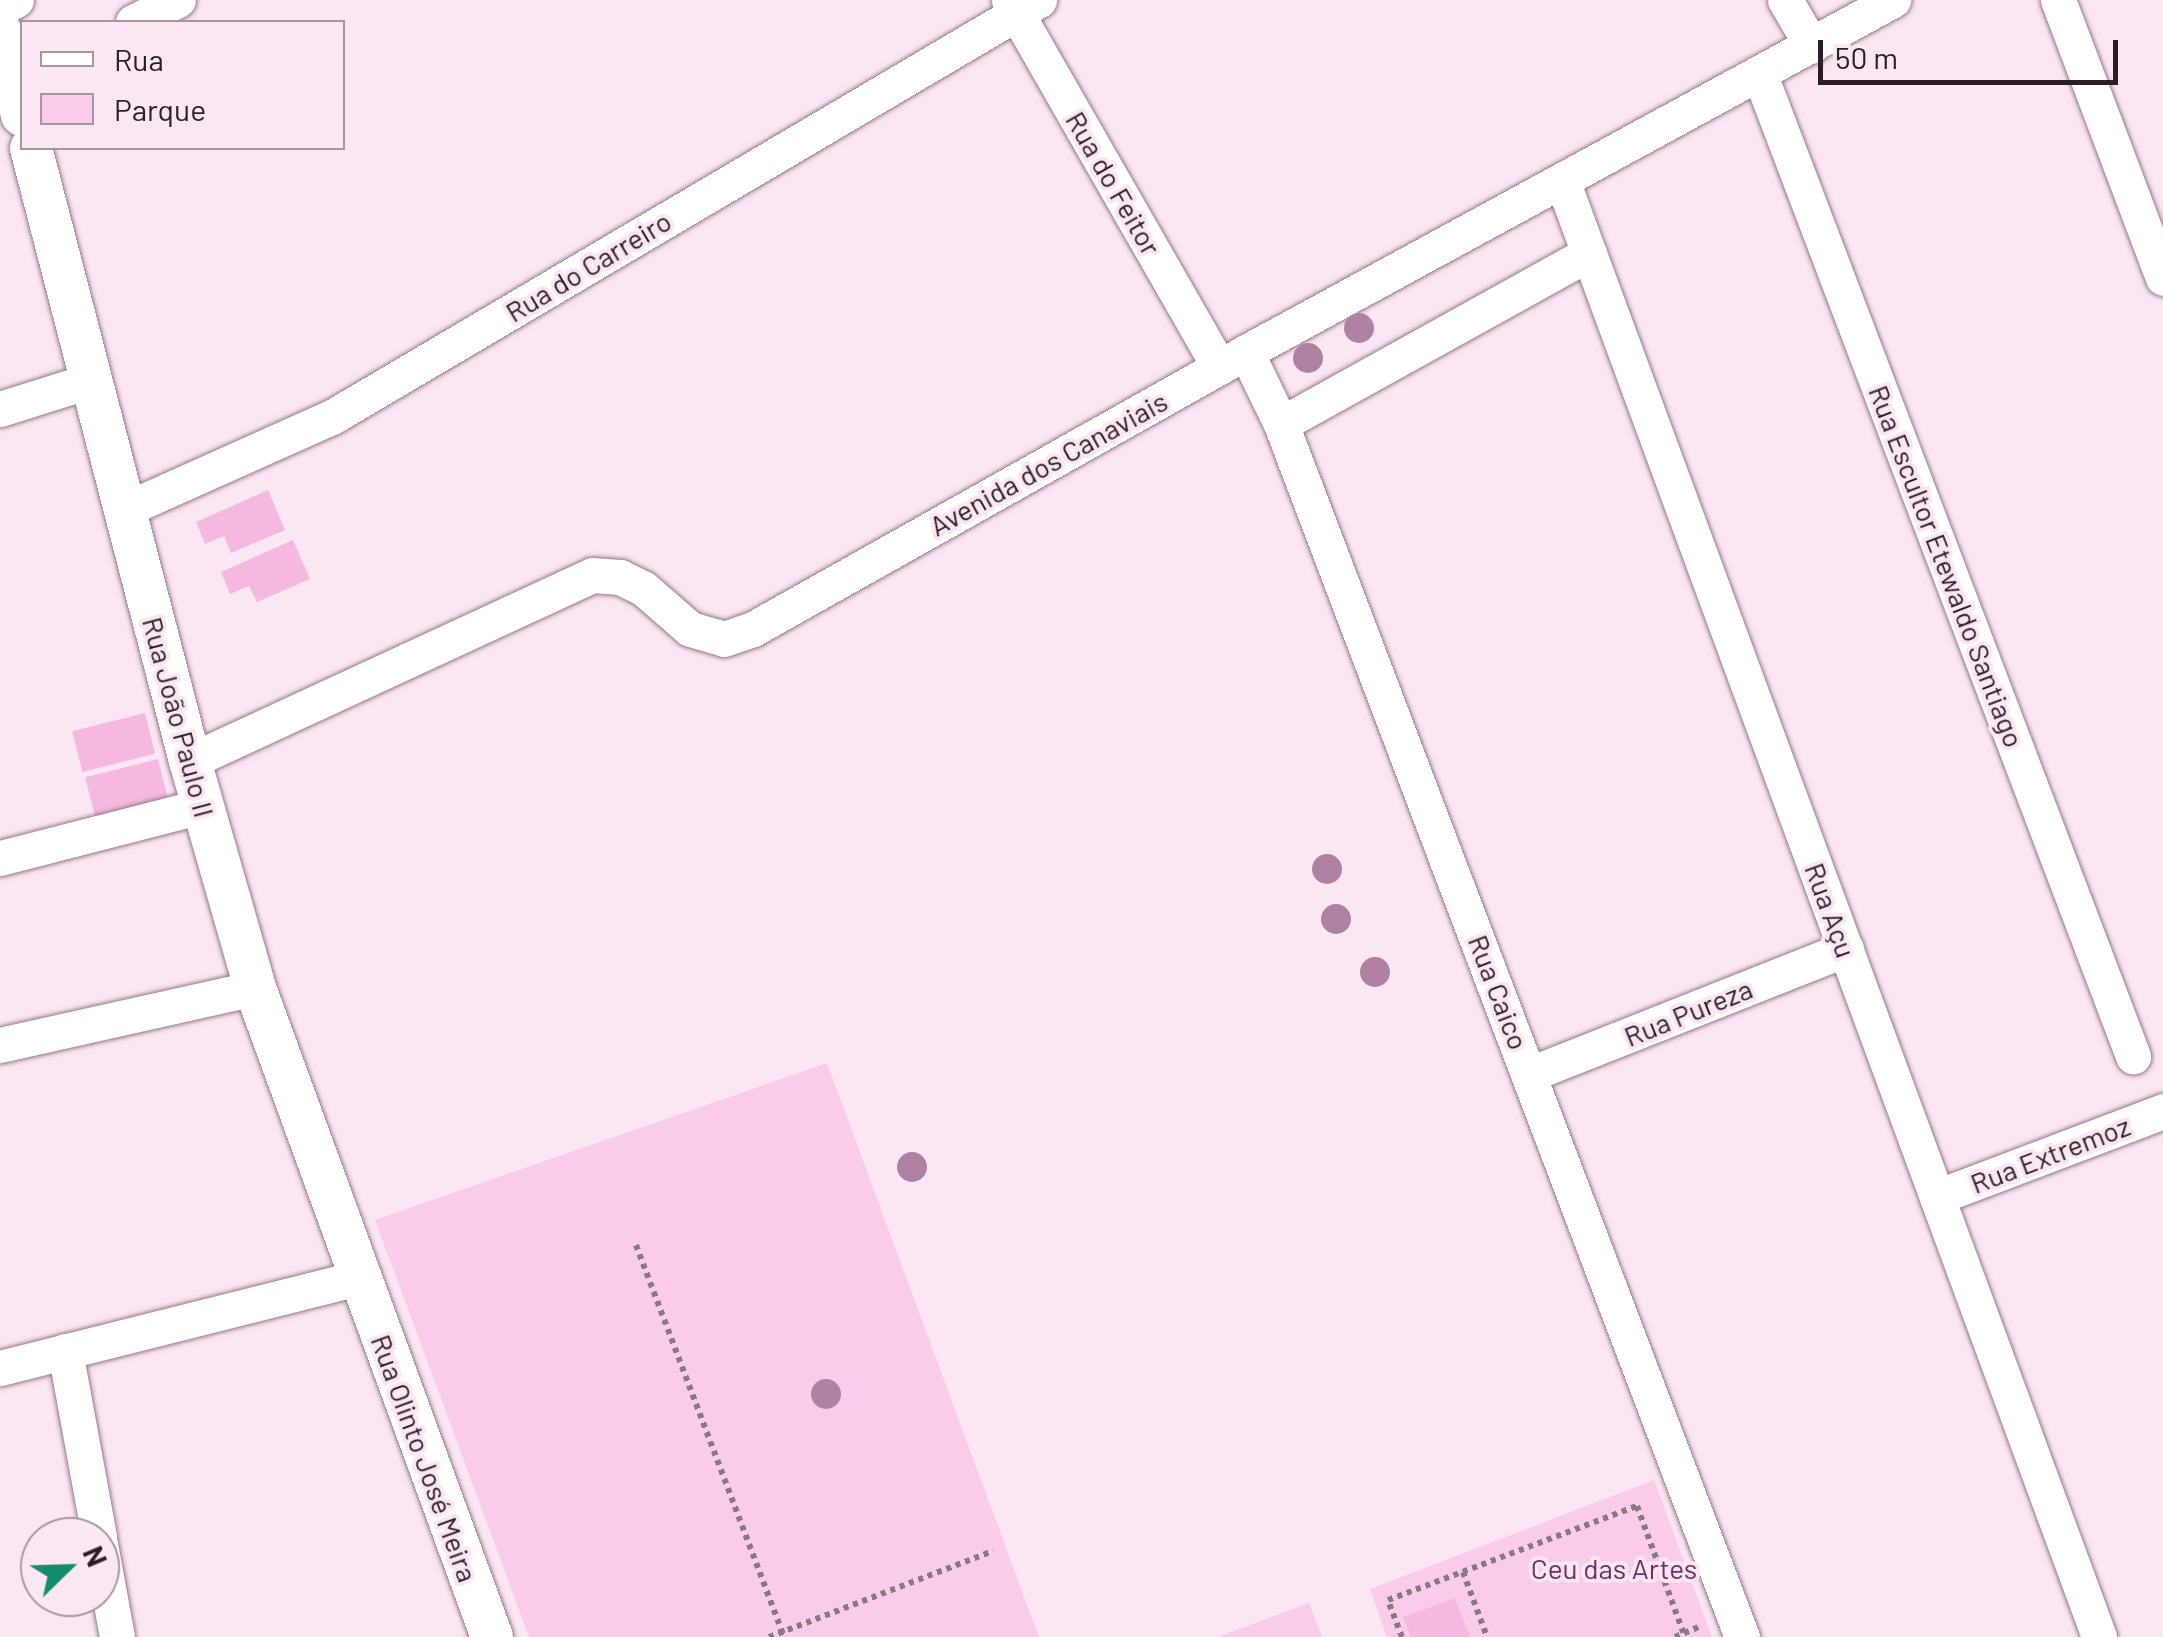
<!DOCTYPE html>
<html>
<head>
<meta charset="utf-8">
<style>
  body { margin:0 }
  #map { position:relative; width:2163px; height:1637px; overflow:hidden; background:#fbe6f3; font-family:Barlow,sans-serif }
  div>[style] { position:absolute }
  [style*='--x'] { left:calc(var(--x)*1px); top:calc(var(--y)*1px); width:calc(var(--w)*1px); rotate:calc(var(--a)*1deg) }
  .green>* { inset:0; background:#fbccea }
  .building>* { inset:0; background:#f5b8e0; transform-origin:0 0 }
  .path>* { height:6px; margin-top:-3px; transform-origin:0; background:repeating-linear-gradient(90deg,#897983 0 5px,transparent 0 10px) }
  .roads { filter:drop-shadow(0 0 2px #96778b) drop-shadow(0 0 2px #96778b) }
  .minor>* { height:35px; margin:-17.5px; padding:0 17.5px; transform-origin:17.5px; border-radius:17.5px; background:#fff }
  .tertiary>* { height:42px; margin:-21px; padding:0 21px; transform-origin:21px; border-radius:21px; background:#fff }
  .trees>* { width:30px; height:30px; margin:-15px; border-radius:50%; background:#b081a2 }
  span { translate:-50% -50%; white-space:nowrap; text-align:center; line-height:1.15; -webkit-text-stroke:8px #fbe6f3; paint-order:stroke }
  .street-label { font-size:28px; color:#2a1e26 }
  .park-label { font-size:28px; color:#732e60 }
  .legend { position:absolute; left:20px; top:20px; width:325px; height:130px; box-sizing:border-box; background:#fbe6f3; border:2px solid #a796a1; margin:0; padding:12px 18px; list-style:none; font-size:30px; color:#2a1e26 }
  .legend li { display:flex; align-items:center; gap:20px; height:50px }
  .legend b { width:50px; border:2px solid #a796a1 }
  .north { position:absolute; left:20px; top:1517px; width:100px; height:100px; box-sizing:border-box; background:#fbe6f3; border:2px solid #a796a1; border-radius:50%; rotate:67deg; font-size:28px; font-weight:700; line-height:40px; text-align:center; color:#2a1e26 }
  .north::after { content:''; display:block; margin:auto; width:35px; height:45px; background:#158c6e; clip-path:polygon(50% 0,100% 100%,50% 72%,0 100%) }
  .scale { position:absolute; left:1818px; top:40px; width:300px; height:45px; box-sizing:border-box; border:5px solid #2a1e26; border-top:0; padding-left:12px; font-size:30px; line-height:35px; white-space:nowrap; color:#2a1e26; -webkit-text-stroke:8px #fbe6f3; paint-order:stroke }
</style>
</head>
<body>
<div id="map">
  <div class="green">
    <div style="clip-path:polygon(827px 1063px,1039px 1637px,529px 1637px,375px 1220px)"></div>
    <div style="clip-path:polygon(1654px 1480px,1712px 1637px,1387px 1637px,1370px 1589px)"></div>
    <div style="clip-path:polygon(1309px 1603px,1322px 1637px,1218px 1637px)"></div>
  </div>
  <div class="building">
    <div style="clip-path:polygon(268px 490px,285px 530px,231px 553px,224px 536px,205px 544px,196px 522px)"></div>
    <div style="clip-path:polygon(293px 540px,310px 579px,257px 602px,249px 586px,230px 594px,221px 572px)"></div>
    <div style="left:145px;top:713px;width:42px;height:75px;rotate:76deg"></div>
    <div style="left:158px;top:759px;width:41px;height:75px;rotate:76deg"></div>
    <div style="clip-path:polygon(1455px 1598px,1470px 1637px,1411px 1637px,1403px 1617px)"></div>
  </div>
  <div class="path">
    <div style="--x:636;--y:1245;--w:419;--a:69.3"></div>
    <div style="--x:1463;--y:1572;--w:69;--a:69.7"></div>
    <div style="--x:769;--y:1637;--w:240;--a:-21"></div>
    <div style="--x:1402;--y:1637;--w:40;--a:-111"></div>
    <div style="--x:1388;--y:1600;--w:266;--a:-20.7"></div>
    <div style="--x:1637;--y:1506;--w:140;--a:69.9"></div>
    <div style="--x:1675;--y:1637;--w:28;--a:-23"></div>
  </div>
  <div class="roads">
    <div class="minor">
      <div style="--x:1009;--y:0;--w:423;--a:60.2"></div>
      <div style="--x:1785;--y:0;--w:53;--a:59.6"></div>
      <div style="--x:2058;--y:0;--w:297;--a:69.3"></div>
      <div style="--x:0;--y:8;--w:18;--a:-27"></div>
      <div style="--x:133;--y:22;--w:50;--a:-26.1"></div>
      <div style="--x:1760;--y:75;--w:1050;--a:69.18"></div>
      <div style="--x:1563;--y:183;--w:1550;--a:69.76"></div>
      <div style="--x:1246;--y:352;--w:80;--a:64.1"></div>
      <div style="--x:1281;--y:424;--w:1298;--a:69.19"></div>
      <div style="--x:0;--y:409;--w:93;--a:-17.5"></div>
      <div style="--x:1281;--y:424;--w:352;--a:-29"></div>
      <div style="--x:126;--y:509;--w:226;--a:-24.1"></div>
      <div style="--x:332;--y:417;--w:821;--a:-30.53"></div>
      <div style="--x:190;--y:761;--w:443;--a:-24.8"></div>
      <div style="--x:592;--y:575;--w:28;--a:4"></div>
      <div style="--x:620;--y:577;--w:25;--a:26"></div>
      <div style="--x:643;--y:588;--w:62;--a:41.1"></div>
      <div style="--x:690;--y:629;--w:35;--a:16"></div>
      <div style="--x:724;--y:639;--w:31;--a:-19"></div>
      <div style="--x:753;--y:629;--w:565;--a:-29.33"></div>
      <div style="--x:1246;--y:352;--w:737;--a:-28.55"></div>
      <div style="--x:0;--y:858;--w:209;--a:-14.4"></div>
      <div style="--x:0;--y:1045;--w:261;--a:-12.6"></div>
      <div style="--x:1530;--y:1074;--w:340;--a:-21.6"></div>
      <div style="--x:1937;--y:1197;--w:242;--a:-20.8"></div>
      <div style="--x:65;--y:1351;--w:189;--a:79.6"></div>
      <div style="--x:0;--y:1368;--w:369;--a:-14.1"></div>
      <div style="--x:100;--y:1544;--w:95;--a:79.6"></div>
    </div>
    <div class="tertiary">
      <div style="--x:0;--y:30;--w:88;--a:75.5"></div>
      <div style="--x:31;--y:148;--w:633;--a:75.46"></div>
      <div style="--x:190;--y:761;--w:236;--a:74"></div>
      <div style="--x:255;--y:988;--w:691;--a:69.94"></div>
    </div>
  </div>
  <div class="trees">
    <div style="left:1359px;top:328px"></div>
    <div style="left:1308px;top:358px"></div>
    <div style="left:1327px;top:869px"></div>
    <div style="left:1336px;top:919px"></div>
    <div style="left:1375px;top:972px"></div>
    <div style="left:912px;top:1167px"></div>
    <div style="left:826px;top:1394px"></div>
  </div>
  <div class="street-label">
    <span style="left:1114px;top:183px;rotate:60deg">Rua do Feitor</span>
    <span style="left:588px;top:266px;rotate:-31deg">Rua do Carreiro</span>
    <span style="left:1048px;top:463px;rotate:-29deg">Avenida dos Canaviais</span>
    <span style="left:1947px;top:566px;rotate:69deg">Rua Escultor Etewaldo Santiago</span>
    <span style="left:179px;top:717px;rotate:75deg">Rua João Paulo II</span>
    <span style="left:1831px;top:910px;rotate:70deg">Rua Açu</span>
    <span style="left:1499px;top:992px;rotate:69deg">Rua Caico</span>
    <span style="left:1688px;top:1012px;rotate:-22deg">Rua Pureza</span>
    <span style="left:2050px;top:1154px;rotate:-21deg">Rua Extremoz</span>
    <span style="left:425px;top:1458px;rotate:70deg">Rua Olinto José Meira</span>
  </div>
  <div class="park-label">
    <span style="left:1614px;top:1568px">Ceu das Artes</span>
  </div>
  <ul class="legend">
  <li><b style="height:12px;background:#fff"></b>Rua</li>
  <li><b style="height:28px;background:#fbccea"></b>Parque</li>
  </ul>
  <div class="north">N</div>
  <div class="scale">50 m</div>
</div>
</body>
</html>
